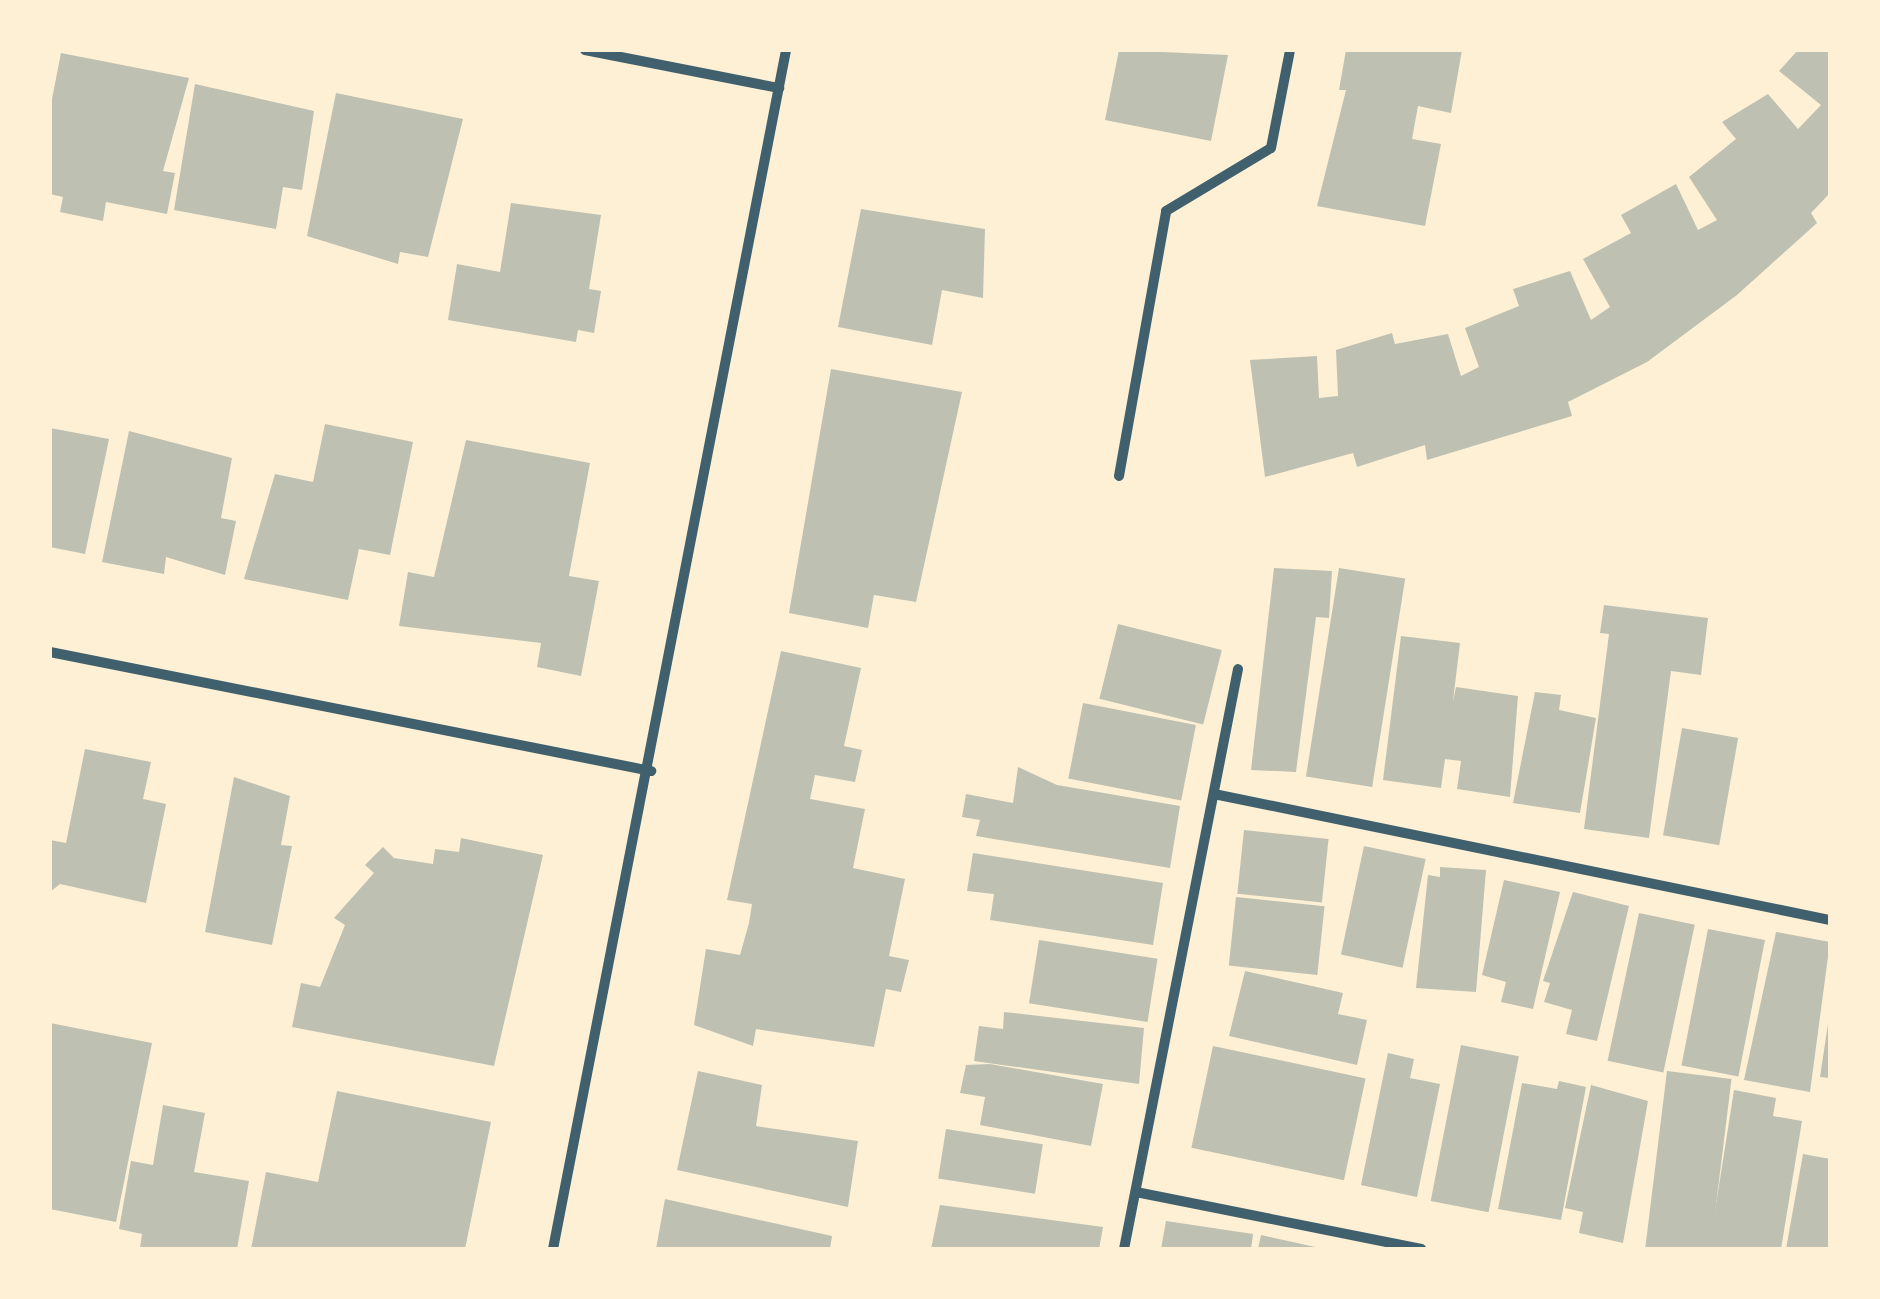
<!DOCTYPE html>
<html>
<head>
<meta charset="utf-8">
<style>
  body { margin:0 }
  #map { position:relative; width:1880px; height:1299px; overflow:hidden; background:#fdf0d5; font-family:Helvetica,sans-serif }
  div>[style] { position:absolute }
  [style*='--x'] { left:calc(var(--x)*1px); top:calc(var(--y)*1px); width:calc(var(--w)*1px); rotate:calc(var(--a)*1deg) }
  .building>* { inset:0; background:#bec0b2; transform-origin:0 0 }
  .minor>* { height:10px; margin:-5px; padding:0 5px; transform-origin:5px; border-radius:5px; background:#3f606c }
  span { translate:-50% -50%; white-space:nowrap; text-align:center; line-height:1.15; -webkit-text-stroke:8px #fdf0d5; paint-order:stroke }
  .frame { position:absolute; inset:0; border:52px solid #fdf0d5; pointer-events:none }
</style>
</head>
<body>
<div id="map">
  <div class="building">
    <div style="clip-path:polygon(1119px 50px,1228px 55px,1211px 141px,1105px 120px)"></div>
    <div style="clip-path:polygon(1346px 50px,1462px 50px,1451px 113px,1418px 106px,1412px 139px,1441px 144px,1425px 226px,1317px 206px,1346px 90px,1339px 90px)"></div>
    <div style="clip-path:polygon(1798px 50px,1830px 50px,1830px 193px,1811px 213px,1817px 223px,1737px 295px,1647px 362px,1568px 402px,1572px 416px,1427px 460px,1425px 445px,1357px 467px,1353px 453px,1265px 477px,1250px 360px,1317px 356px,1319px 398px,1338px 396px,1336px 350px,1392px 333px,1395px 344px,1448px 334px,1461px 376px,1479px 367px,1465px 328px,1519px 306px,1513px 289px,1570px 271px,1591px 320px,1610px 307px,1583px 259px,1631px 233px,1621px 215px,1676px 184px,1698px 230px,1717px 220px,1689px 177px,1736px 139px,1722px 122px,1768px 94px,1798px 129px,1821px 105px,1779px 71px)"></div>
    <div style="clip-path:polygon(61px 53px,189px 78px,163px 171px,175px 173px,167px 214px,106px 202px,103px 221px,60px 212px,63px 197px,50px 194px,50px 109px)"></div>
    <div style="clip-path:polygon(195px 84px,314px 111px,302px 190px,283px 187px,276px 229px,174px 210px)"></div>
    <div style="clip-path:polygon(336px 93px,463px 119px,428px 257px,400px 252px,398px 264px,307px 236px)"></div>
    <div style="clip-path:polygon(511px 203px,601px 215px,589px 289px,601px 291px,594px 333px,578px 330px,576px 342px,448px 320px,457px 264px,500px 272px)"></div>
    <div style="clip-path:polygon(861px 209px,985px 229px,983px 298px,942px 290px,932px 345px,838px 327px)"></div>
    <div style="clip-path:polygon(831px 369px,962px 392px,916px 602px,874px 595px,868px 628px,789px 613px)"></div>
    <div style="clip-path:polygon(325px 424px,413px 442px,390px 555px,359px 549px,348px 600px,244px 579px,275px 474px,313px 482px)"></div>
    <div style="clip-path:polygon(50px 428px,109px 439px,85px 554px,50px 547px)"></div>
    <div style="clip-path:polygon(129px 431px,232px 458px,221px 518px,236px 521px,225px 575px,166px 557px,164px 574px,102px 562px)"></div>
    <div style="clip-path:polygon(466px 440px,590px 463px,569px 576px,599px 581px,581px 676px,537px 667px,541px 643px,399px 626px,408px 572px,434px 577px)"></div>
    <div style="clip-path:polygon(1274px 568px,1332px 571px,1329px 618px,1316px 617px,1296px 772px,1251px 770px)"></div>
    <div style="left:1339px;top:568px;width:67px;height:211px;rotate:9deg"></div>
    <div style="clip-path:polygon(1604px 605px,1708px 618px,1701px 675px,1671px 671px,1649px 838px,1584px 829px,1609px 634px,1600px 633px)"></div>
    <div style="left:1118px;top:624px;width:107px;height:77px;rotate:14deg"></div>
    <div style="clip-path:polygon(1401px 636px,1460px 643px,1453px 701px,1456px 687px,1518px 696px,1510px 797px,1457px 789px,1461px 761px,1445px 759px,1441px 788px,1383px 780px)"></div>
    <div style="clip-path:polygon(781px 651px,861px 668px,844px 746px,862px 750px,855px 782px,815px 775px,810px 799px,865px 809px,853px 868px,905px 879px,889px 956px,909px 960px,901px 992px,886px 989px,874px 1047px,756px 1029px,753px 1046px,694px 1025px,706px 949px,740px 955px,749px 923px,752px 904px,727px 900px)"></div>
    <div style="clip-path:polygon(1535px 692px,1561px 695px,1559px 710px,1596px 718px,1580px 813px,1513px 803px)"></div>
    <div style="left:1083px;top:703px;width:115px;height:77px;rotate:11deg"></div>
    <div style="left:1682px;top:728px;width:57px;height:109px;rotate:10deg"></div>
    <div style="clip-path:polygon(85px 749px,151px 762px,143px 799px,166px 804px,146px 903px,60px 884px,50px 892px,50px 840px,66px 843px)"></div>
    <div style="clip-path:polygon(1018px 767px,1057px 785px,1180px 806px,1170px 868px,976px 836px,980px 820px,962px 817px,966px 794px,1013px 803px)"></div>
    <div style="clip-path:polygon(234px 777px,290px 796px,281px 845px,292px 846px,272px 945px,205px 932px)"></div>
    <div style="left:1244px;top:830px;width:85px;height:64px;rotate:6deg"></div>
    <div style="clip-path:polygon(461px 838px,543px 855px,494px 1066px,292px 1027px,301px 983px,320px 987px,345px 925px,334px 918px,374px 873px,365px 865px,383px 847px,394px 858px,433px 864px,435px 849px,459px 852px)"></div>
    <div style="left:1364px;top:846px;width:63px;height:111px;rotate:12deg"></div>
    <div style="clip-path:polygon(973px 853px,1163px 883px,1153px 945px,990px 920px,994px 894px,967px 891px)"></div>
    <div style="clip-path:polygon(1440px 867px,1486px 870px,1476px 992px,1416px 988px,1428px 875px,1440px 877px)"></div>
    <div style="clip-path:polygon(1504px 880px,1560px 892px,1533px 1009px,1501px 1002px,1506px 982px,1482px 975px)"></div>
    <div style="clip-path:polygon(1573px 892px,1629px 906px,1597px 1041px,1566px 1034px,1572px 1010px,1544px 1002px,1550px 983px,1543px 981px)"></div>
    <div style="left:1236px;top:897px;width:89px;height:69px;rotate:6deg"></div>
    <div style="left:1639px;top:913px;width:57px;height:151px;rotate:12deg"></div>
    <div style="left:1708px;top:929px;width:58px;height:139px;rotate:11deg"></div>
    <div style="clip-path:polygon(1776px 932px,1830px 942px,1810px 1092px,1744px 1080px)"></div>
    <div style="left:1039px;top:940px;width:120px;height:64px;rotate:9deg"></div>
    <div style="clip-path:polygon(1245px 971px,1343px 993px,1338px 1014px,1367px 1020px,1357px 1065px,1229px 1036px)"></div>
    <div style="clip-path:polygon(1004px 1012px,1144px 1028px,1139px 1084px,974px 1061px,979px 1026px,1003px 1029px)"></div>
    <div style="clip-path:polygon(50px 1023px,152px 1043px,116px 1222px,50px 1209px)"></div>
    <div style="clip-path:polygon(1828px 1024px,1830px 1024px,1830px 1078px,1820px 1077px)"></div>
    <div style="left:1461px;top:1045px;width:59px;height:159px;rotate:11deg"></div>
    <div style="left:1213px;top:1046px;width:156px;height:104px;rotate:12deg"></div>
    <div style="clip-path:polygon(1388px 1053px,1414px 1059px,1410px 1078px,1440px 1084px,1417px 1197px,1361px 1185px)"></div>
    <div style="clip-path:polygon(990px 1064px,1103px 1084px,1091px 1146px,980px 1125px,985px 1097px,960px 1093px,966px 1065px)"></div>
    <div style="clip-path:polygon(698px 1071px,762px 1085px,756px 1126px,858px 1141px,848px 1207px,677px 1170px)"></div>
    <div style="left:1667px;top:1071px;width:65px;height:179px;rotate:7deg"></div>
    <div style="clip-path:polygon(1559px 1081px,1586px 1087px,1561px 1220px,1498px 1209px,1522px 1083px,1557px 1089px)"></div>
    <div style="clip-path:polygon(1591px 1085px,1648px 1101px,1623px 1243px,1579px 1233px,1583px 1212px,1565px 1208px)"></div>
    <div style="clip-path:polygon(1734px 1090px,1776px 1098px,1773px 1116px,1802px 1121px,1781px 1249px,1709px 1249px)"></div>
    <div style="clip-path:polygon(337px 1091px,491px 1122px,465px 1249px,251px 1249px,266px 1172px,318px 1182px)"></div>
    <div style="clip-path:polygon(163px 1105px,205px 1113px,194px 1172px,249px 1181px,237px 1249px,140px 1248px,142px 1234px,119px 1229px,131px 1161px,153px 1165px)"></div>
    <div style="left:946px;top:1129px;width:98px;height:50px;rotate:9deg"></div>
    <div style="clip-path:polygon(1803px 1154px,1830px 1159px,1830px 1249px,1786px 1249px)"></div>
    <div style="clip-path:polygon(665px 1199px,832px 1236px,830px 1249px,656px 1249px)"></div>
    <div style="clip-path:polygon(940px 1205px,1103px 1227px,1099px 1249px,931px 1249px)"></div>
    <div style="clip-path:polygon(1166px 1221px,1253px 1234px,1251px 1249px,1161px 1249px)"></div>
    <div style="clip-path:polygon(1261px 1235px,1315px 1247px,1315px 1249px,1258px 1249px)"></div>
  </div>
  <div class="minor">
    <div style="--x:585;--y:50;--w:198;--a:11.1"></div>
    <div style="--x:1119;--y:476;--w:269;--a:-79.9"></div>
    <div style="--x:1166;--y:211;--w:122;--a:-31"></div>
    <div style="--x:1271;--y:148;--w:100;--a:-79"></div>
    <div style="--x:50;--y:652;--w:613;--a:11.2"></div>
    <div style="--x:1214;--y:794;--w:629;--a:11.56"></div>
    <div style="--x:1136;--y:1192;--w:291;--a:11.3"></div>
    <div style="--x:553;--y:1249;--w:1221;--a:-79"></div>
    <div style="--x:1124;--y:1249;--w:591;--a:-78.88"></div>
  </div>
  <div class="frame"></div>
</div>
</body>
</html>
